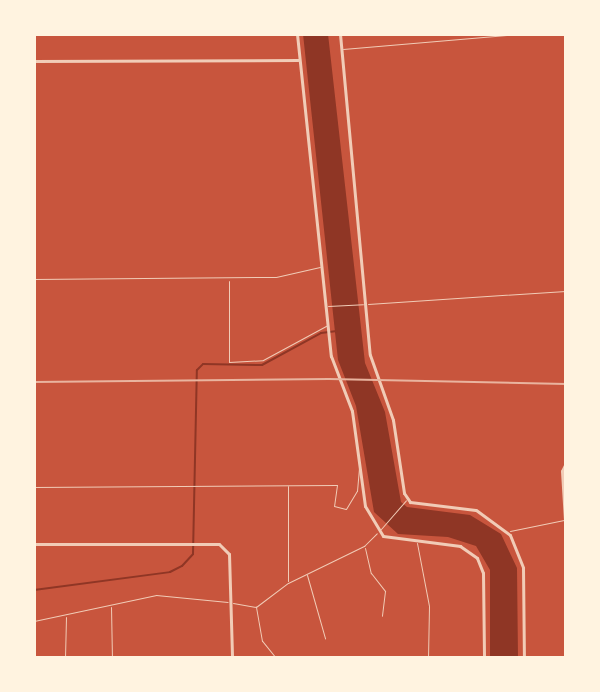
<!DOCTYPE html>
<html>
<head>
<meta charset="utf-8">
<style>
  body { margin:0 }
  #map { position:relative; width:600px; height:692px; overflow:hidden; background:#c8553d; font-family:Montserrat,sans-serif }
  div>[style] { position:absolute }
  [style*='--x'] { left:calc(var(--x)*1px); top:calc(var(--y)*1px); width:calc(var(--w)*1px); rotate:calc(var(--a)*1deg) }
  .water>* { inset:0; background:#8f3625 }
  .stream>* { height:2px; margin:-1px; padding:0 1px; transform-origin:1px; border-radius:1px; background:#8f3625 }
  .service>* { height:1px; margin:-0.5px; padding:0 0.5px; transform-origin:0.5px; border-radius:0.5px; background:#f1ccb7 }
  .minor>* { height:3px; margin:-1.5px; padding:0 1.5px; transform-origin:1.5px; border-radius:1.5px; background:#f1ccb7 }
  .rail>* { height:2px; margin:-1px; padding:0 1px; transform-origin:1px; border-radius:1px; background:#e9b49f }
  span { translate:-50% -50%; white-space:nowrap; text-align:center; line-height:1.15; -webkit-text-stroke:6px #fff3e0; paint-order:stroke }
  .frame { position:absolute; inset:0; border:36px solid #fff3e0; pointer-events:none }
</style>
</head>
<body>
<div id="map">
  <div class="water">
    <div style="clip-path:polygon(303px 34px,328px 34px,365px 363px,385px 412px,401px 502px,407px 507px,470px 515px,501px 534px,517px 568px,518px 658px,490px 658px,490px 570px,476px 546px,448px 537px,398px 534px,374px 512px,356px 406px,338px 360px)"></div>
  </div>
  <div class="stream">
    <div style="--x:34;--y:590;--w:137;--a:-7.5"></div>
    <div style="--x:170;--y:572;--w:13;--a:-27"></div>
    <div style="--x:182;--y:566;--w:16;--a:-47"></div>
    <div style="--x:193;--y:554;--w:184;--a:-88.8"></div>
    <div style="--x:197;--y:370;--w:8;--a:-45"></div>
    <div style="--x:203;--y:364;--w:59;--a:1"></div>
    <div style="--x:262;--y:365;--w:67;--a:-28.5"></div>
    <div style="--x:321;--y:333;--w:16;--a:-7"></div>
  </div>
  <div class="service">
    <div style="--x:343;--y:49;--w:175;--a:-4.9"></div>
    <div style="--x:34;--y:279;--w:242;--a:-0.5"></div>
    <div style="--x:276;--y:277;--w:45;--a:-12.8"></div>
    <div style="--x:229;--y:281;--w:81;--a:90"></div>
    <div style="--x:229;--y:362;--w:34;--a:-3"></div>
    <div style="--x:263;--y:360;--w:72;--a:-28.4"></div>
    <div style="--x:368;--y:304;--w:198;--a:-3.8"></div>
    <div style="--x:328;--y:306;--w:35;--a:-3"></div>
    <div style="--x:34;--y:487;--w:303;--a:-0.4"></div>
    <div style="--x:337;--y:485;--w:21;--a:98"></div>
    <div style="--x:334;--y:506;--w:12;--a:14"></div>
    <div style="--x:346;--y:509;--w:21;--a:-59"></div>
    <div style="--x:357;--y:491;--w:25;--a:-85"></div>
    <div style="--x:381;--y:529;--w:38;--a:-49"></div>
    <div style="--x:510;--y:531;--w:55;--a:-11.5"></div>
    <div style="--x:417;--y:543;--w:64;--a:79.2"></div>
    <div style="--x:429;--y:606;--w:52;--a:91.1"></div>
    <div style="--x:365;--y:548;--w:26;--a:77"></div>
    <div style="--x:371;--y:573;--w:23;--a:52"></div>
    <div style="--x:385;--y:591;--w:25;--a:97"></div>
    <div style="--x:307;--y:575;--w:66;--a:74.1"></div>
    <div style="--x:288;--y:581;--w:95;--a:-90"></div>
    <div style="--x:233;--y:603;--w:23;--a:10"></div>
    <div style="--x:111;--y:607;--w:51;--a:88.9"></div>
    <div style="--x:34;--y:621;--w:125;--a:-12"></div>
    <div style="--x:156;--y:595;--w:72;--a:5.6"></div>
    <div style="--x:65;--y:658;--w:41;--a:-88.6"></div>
    <div style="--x:276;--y:658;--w:22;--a:-129"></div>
    <div style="--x:262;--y:641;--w:35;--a:-100"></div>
    <div style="--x:256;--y:607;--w:40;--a:-37"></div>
    <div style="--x:288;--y:583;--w:85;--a:-26"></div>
    <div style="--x:364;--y:546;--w:18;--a:-45"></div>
  </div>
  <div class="minor">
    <div style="--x:297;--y:34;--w:324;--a:84"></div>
    <div style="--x:331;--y:356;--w:59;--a:69.1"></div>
    <div style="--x:352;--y:411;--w:96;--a:82.2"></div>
    <div style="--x:365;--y:506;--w:35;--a:59"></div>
    <div style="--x:383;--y:536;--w:78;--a:7.4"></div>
    <div style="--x:460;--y:546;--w:21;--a:35"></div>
    <div style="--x:477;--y:558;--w:16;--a:68"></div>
    <div style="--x:483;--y:573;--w:85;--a:89.3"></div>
    <div style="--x:340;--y:34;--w:322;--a:84.7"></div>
    <div style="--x:370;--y:355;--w:69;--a:70.5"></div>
    <div style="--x:393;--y:420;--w:74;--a:81.4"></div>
    <div style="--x:404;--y:493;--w:11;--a:56"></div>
    <div style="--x:410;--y:502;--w:66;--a:6.9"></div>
    <div style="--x:476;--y:510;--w:42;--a:36.3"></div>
    <div style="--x:510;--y:535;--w:35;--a:68"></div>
    <div style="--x:523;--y:568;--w:90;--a:89.4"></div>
    <div style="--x:34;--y:61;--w:264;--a:-0.2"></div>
    <div style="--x:565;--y:520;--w:49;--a:-93.5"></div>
    <div style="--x:562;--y:471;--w:9;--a:-63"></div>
    <div style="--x:34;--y:544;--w:185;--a:0"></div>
    <div style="--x:219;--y:544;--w:14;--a:45"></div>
    <div style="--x:229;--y:554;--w:104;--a:88.3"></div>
  </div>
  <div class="rail">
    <div style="--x:34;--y:382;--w:295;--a:-0.6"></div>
    <div style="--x:329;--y:379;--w:237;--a:1.2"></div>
  </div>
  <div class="frame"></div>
</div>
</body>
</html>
